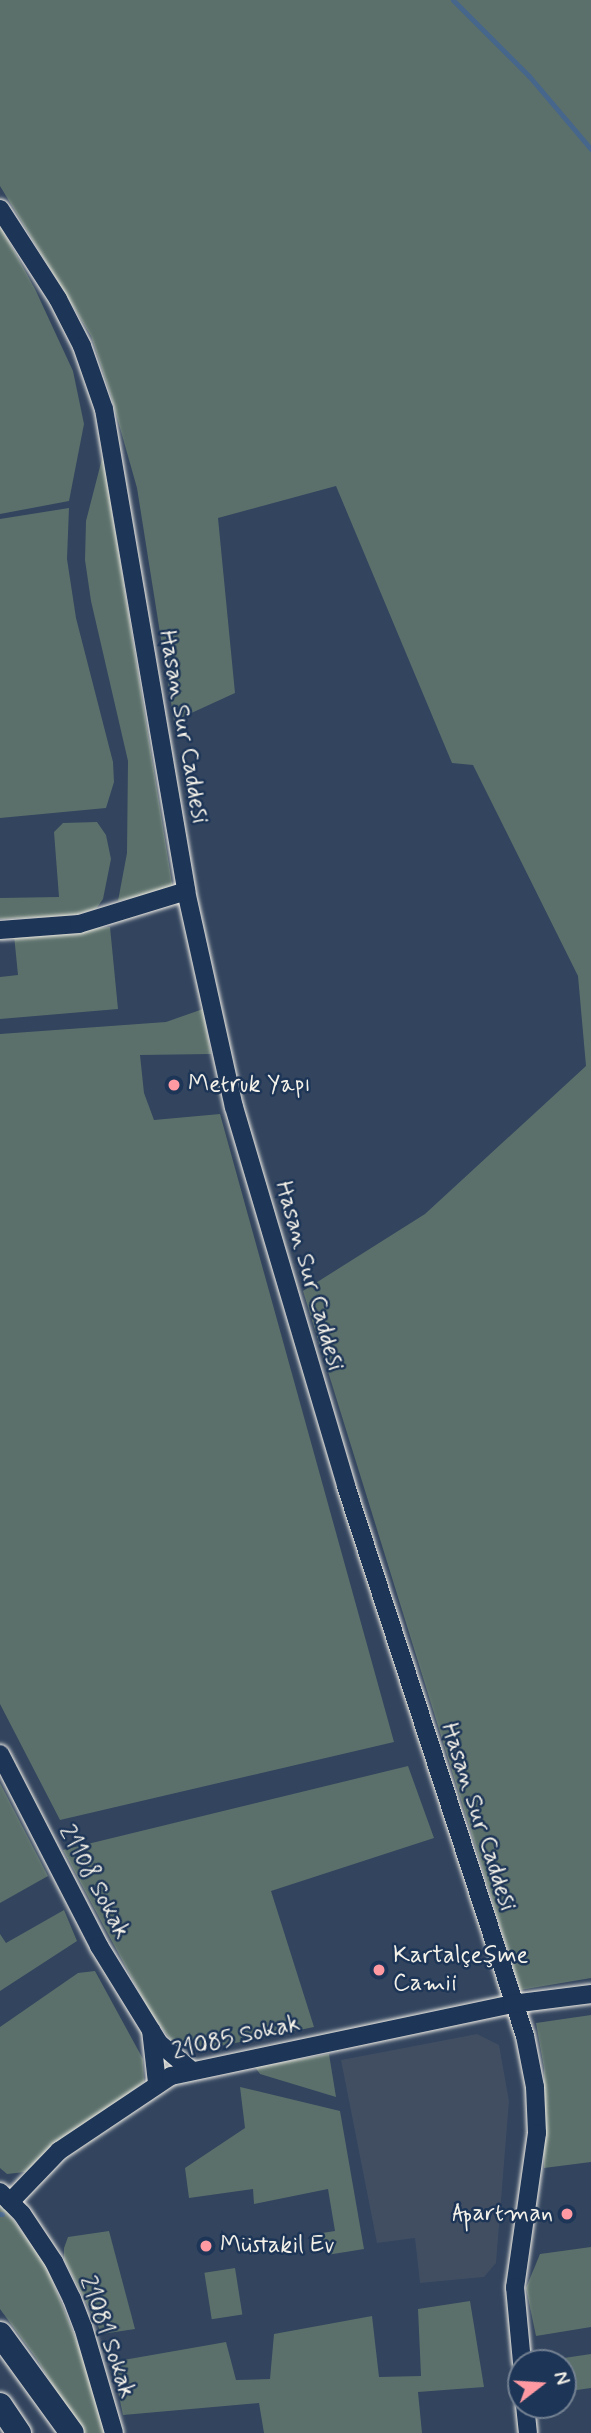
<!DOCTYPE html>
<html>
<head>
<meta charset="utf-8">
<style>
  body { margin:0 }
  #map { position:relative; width:591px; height:2433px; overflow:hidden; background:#32445e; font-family:Mynerve,sans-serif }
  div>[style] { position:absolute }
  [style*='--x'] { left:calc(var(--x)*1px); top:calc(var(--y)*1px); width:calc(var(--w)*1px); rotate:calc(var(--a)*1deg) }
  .built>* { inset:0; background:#414e62 }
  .green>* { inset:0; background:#5b706b; transform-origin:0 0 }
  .stream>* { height:5px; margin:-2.5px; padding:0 2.5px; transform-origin:2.5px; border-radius:2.5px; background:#47668c }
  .roads { filter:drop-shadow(0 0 2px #f4f1e8) drop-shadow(0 0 2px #f4f1e8) }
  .minor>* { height:18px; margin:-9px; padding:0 9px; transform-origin:9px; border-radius:9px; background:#1d3557 }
  .highway>* { height:24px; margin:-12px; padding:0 12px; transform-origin:12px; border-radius:12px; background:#1d3557 }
  .dots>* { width:19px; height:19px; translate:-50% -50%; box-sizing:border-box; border:4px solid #1d3557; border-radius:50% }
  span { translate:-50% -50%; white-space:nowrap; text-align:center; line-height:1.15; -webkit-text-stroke:5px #1d3557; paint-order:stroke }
  .street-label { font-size:24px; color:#f4f1e8 }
  .poi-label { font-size:24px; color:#f4f1e8 }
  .left { translate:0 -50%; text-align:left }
  .right { translate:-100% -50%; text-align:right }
  .north { position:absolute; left:507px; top:2349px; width:70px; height:70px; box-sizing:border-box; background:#1d3557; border:2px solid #738091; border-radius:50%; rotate:73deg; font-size:19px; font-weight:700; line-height:28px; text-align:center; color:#f4f1e8 }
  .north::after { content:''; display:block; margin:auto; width:24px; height:32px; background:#ff9aa2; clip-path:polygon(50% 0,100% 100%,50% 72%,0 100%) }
</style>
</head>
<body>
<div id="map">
  <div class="built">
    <div style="clip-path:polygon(477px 2034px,499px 2045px,509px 2101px,496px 2263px,484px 2277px,420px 2283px,415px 2238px,377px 2243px,341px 2060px)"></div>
  </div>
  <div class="green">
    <div style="clip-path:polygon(0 0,591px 0,591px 1978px,520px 1990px,303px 1291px,425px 1214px,586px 1066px,578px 976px,473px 765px,452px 763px,336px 486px,218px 518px,235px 693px,174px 721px,137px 488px,111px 396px,91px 336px,0 186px)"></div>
    <div style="clip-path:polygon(0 225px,35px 289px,73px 371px,84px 424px,69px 501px,0 514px)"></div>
    <div style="clip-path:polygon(103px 455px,173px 889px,118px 901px,127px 853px,128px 761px,91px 601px,85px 560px,86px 521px)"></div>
    <div style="clip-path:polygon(69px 508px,67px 559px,76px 618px,113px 762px,114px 782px,106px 808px,0 818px,0 519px)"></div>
    <div style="clip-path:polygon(97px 822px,106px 835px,111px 859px,103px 899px,96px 909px,71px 916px,0 919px,0 898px,59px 897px,54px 832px,63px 823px)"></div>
    <div style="clip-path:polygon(110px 927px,118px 1009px,0 1019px,0 977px,18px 975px,14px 935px)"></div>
    <div style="clip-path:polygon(203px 1009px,211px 1054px,140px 1055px,144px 1093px,154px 1120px,220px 1114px,394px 1742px,60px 1820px,0 1704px,0 1034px,166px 1022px)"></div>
    <div style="clip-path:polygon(408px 1766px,434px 1838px,271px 1891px,314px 2027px,196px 2051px,171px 2040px,151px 2014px,63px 1850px)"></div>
    <div style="clip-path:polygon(0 1783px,48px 1876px,0 1903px)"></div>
    <div style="clip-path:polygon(64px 1910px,77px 1941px,0 1991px,0 1934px,6px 1943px)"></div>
    <div style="clip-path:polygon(95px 1971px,143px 2059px,144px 2082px,25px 2172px,7px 2174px,0 2168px,0 2027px,78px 1973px)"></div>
    <div style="clip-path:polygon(591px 2015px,591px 2162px,544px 2168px,544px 2068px,536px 2023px)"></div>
    <div style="clip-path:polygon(329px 2054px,336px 2097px,260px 2074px,255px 2067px)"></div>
    <div style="clip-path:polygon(240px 2087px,340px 2111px,364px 2249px,327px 2255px,322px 2233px,335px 2231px,328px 2189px,254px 2204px,253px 2189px,189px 2198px,185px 2168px,245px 2128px)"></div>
    <div style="clip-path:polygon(0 2202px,45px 2263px,85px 2361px,105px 2433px,82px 2433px,36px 2358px,0 2309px)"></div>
    <div style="clip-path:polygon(109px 2231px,135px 2329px,102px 2334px,64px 2259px,64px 2248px,68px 2237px)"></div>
    <div style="clip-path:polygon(591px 2247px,591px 2327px,536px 2336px,526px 2288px,540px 2254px)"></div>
    <div style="left:235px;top:2268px;width:47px;height:31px;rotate:81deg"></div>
    <div style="clip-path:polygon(470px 2301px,484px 2387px,418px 2392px,422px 2433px,264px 2433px,259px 2403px,123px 2415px,112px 2362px,226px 2342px,236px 2380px,270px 2379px,274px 2334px,372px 2316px,379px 2377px,421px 2376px,418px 2309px)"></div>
    <div style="clip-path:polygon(591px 2354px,591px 2388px,563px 2392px,563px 2363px,530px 2363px)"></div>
  </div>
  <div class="stream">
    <div style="--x:453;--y:0;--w:107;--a:45"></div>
    <div style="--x:529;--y:76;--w:96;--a:49.7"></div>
    <div style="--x:0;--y:2214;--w:2;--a:0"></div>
  </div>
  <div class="roads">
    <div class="minor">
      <div style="--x:0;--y:209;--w:107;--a:57.2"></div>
      <div style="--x:58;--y:299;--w:53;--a:62.9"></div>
      <div style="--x:82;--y:346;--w:67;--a:70.8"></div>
      <div style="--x:104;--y:409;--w:489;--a:80.3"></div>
      <div style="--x:186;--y:891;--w:221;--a:77.5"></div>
      <div style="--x:234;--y:1107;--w:395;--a:73.5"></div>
      <div style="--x:346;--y:1486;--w:578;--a:71.97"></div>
      <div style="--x:525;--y:2036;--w:52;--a:78.9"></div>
      <div style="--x:535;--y:2087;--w:46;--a:87.5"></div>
      <div style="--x:537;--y:2133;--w:156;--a:98.1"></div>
      <div style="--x:515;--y:2287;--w:76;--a:84.7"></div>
      <div style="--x:0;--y:930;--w:79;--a:-4.3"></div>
      <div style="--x:79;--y:924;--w:112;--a:-17.1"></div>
      <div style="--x:0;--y:1754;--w:216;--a:62.7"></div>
      <div style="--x:99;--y:1946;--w:114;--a:58.3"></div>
      <div style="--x:159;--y:2043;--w:42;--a:40.2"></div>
      <div style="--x:151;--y:2030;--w:53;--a:83.5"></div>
      <div style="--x:0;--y:2192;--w:31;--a:45"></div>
      <div style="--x:22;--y:2214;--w:58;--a:56.3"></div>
      <div style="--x:54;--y:2262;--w:41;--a:64.1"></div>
      <div style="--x:72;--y:2299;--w:30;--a:69"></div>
      <div style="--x:83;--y:2327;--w:110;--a:73.7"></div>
      <div style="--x:10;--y:2202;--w:71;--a:-46.1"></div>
      <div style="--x:59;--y:2151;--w:135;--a:-33.8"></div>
      <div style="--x:171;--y:2076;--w:349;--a:-11.9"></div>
      <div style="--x:512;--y:2004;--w:80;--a:-7.2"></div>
      <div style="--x:525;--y:2405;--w:28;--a:84"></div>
    </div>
    <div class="highway">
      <div style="--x:0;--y:2334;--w:122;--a:54"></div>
      <div style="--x:0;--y:2405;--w:34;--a:56"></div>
    </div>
  </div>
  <div class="dots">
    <div style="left:174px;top:1085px;background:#ff9aa2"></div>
    <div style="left:379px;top:1970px;background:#ff9aa2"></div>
    <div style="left:567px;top:2214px;background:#ff9aa2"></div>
    <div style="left:206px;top:2246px;background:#ff9aa2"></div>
  </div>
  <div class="street-label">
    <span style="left:183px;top:727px;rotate:80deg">Hasan Sur Caddesi</span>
    <span style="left:309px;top:1276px;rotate:74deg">Hasan Sur Caddesi</span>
    <span style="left:478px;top:1817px;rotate:72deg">Hasan Sur Caddesi</span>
    <span style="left:94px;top:1882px;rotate:62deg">21108 Sokak</span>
    <span style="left:236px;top:2038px;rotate:-13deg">21085 Sokak</span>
    <span style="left:107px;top:2337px;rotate:71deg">21081 Sokak</span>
  </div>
  <div class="poi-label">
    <span class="left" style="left:188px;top:1085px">Metruk Yapı</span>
    <span class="left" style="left:393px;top:1970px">Kartalçeşme<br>Camii</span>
    <span class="right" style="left:553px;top:2214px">Apartman</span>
    <span class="left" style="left:220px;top:2246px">Müstakil Ev</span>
  </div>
  <div class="north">N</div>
</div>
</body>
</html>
